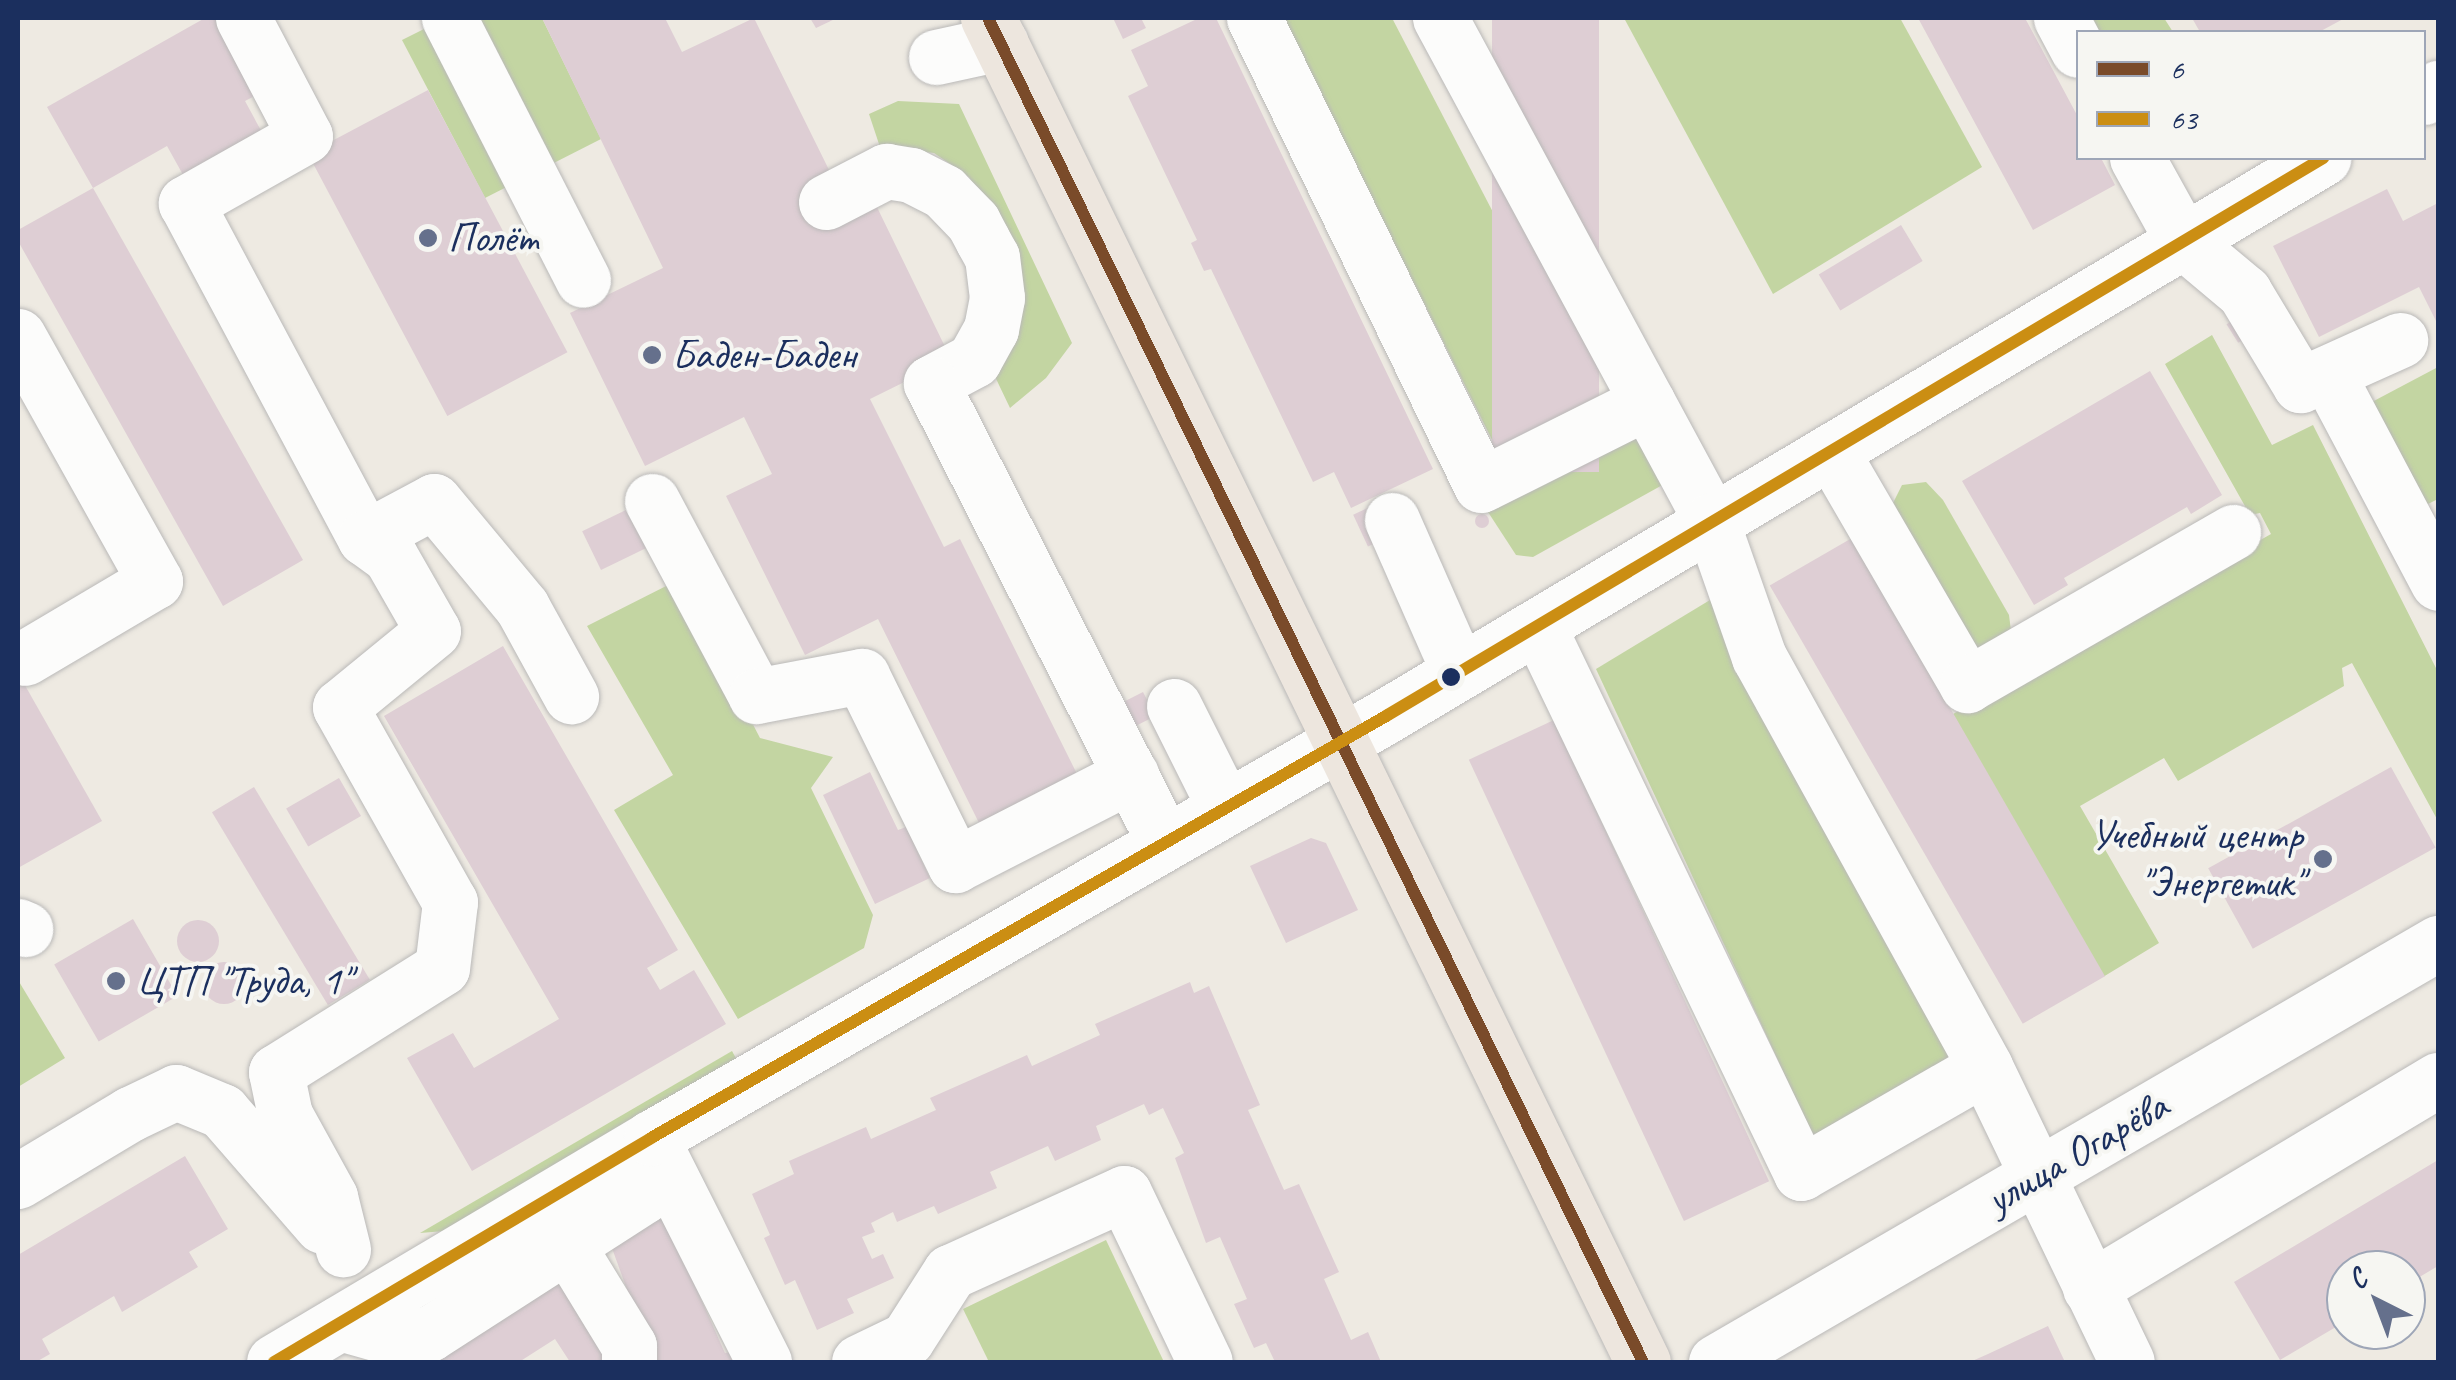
<!DOCTYPE html>
<html>
<head>
<meta charset="utf-8">
<style>
  body { margin:0 }
  #map { position:relative; width:2456px; height:1380px; overflow:hidden; background:#eeeae2; font-family:Caveat,sans-serif }
  div>[style] { position:absolute }
  [style*='--x'] { left:calc(var(--x)*1px); top:calc(var(--y)*1px); width:calc(var(--w)*1px); rotate:calc(var(--a)*1deg) }
  .green>* { inset:0; background:#c3d5a2 }
  .building>* { inset:0; background:#deced4; transform-origin:0 0 }
  .round { border-radius:50% }
  .roads { filter:drop-shadow(0 0 2px #bab9b8) drop-shadow(0 0 2px #bab9b8) }
  .minor>* { height:55px; margin:-27.5px; padding:0 27.5px; transform-origin:27.5px; border-radius:27.5px; background:#fcfcfb }
  .major>* { height:55px; margin:-27.5px; padding:0 27.5px; transform-origin:27.5px; border-radius:27.5px; background:#ede6de }
  .bus-1>* { height:12px; margin:-6px; padding:0 6px; transform-origin:6px; border-radius:6px; background:#7a4b2a }
  .bus-2>* { height:12px; margin:-6px; padding:0 6px; transform-origin:6px; border-radius:6px; background:#cb8e13 }
  .dots>* { width:28px; height:28px; translate:-50% -50%; box-sizing:border-box; border:5px solid #f6f6f2; border-radius:50% }
  span { translate:-50% -50%; white-space:nowrap; text-align:center; line-height:1.15; -webkit-text-stroke:8px #f6f6f2; paint-order:stroke }
  .poi-label { font-size:42px; color:#1b2f5e }
  .left { translate:0 -50%; text-align:left }
  .right { translate:-100% -50%; text-align:right }
  .street-label { font-size:42px; color:#1b2f5e }
  .frame { position:absolute; inset:0; border:20px solid #1b2f5e; pointer-events:none }
  .legend { position:absolute; left:2076px; top:30px; width:350px; height:130px; box-sizing:border-box; background:#f6f6f2; border:2px solid #9ea6b7; margin:0; padding:12px 18px; list-style:none; font-size:30px; color:#1b2f5e }
  .legend li { display:flex; align-items:center; gap:20px; height:50px }
  .legend b { width:50px; border:2px solid #9ea6b7 }
  .north { position:absolute; left:2326px; top:1250px; width:100px; height:100px; box-sizing:border-box; background:#f6f6f2; border:2px solid #9ea6b7; border-radius:50%; rotate:318deg; font-size:28px; font-weight:700; line-height:40px; text-align:center; color:#1b2f5e }
  .north::after { content:''; display:block; margin:auto; width:35px; height:45px; background:#65708c; clip-path:polygon(50% 0,100% 100%,50% 72%,0 100%) }
</style>
</head>
<body>
<div id="map">
  <div class="green">
    <div style="clip-path:polygon(446px 18px,542px 18px,601px 139px,485px 198px,402px 40px)"></div>
    <div style="clip-path:polygon(1282px 18px,1392px 18px,1599px 416px,1503px 462px)"></div>
    <div style="clip-path:polygon(1624px 18px,1900px 18px,1982px 167px,1773px 294px)"></div>
    <div style="clip-path:polygon(2081px 18px,2164px 18px,2173px 32px,2089px 32px)"></div>
    <div style="clip-path:polygon(898px 101px,959px 104px,1072px 343px,1046px 378px,1010px 408px,988px 362px,986px 209px,969px 177px,934px 153px,880px 147px,869px 114px)"></div>
    <div style="clip-path:polygon(2212px 335px,2272px 445px,2313px 425px,2438px 672px,2438px 821px,2352px 663px,2342px 668px,2344px 686px,2178px 781px,2164px 758px,2080px 806px,2159px 943px,2103px 977px,1953px 714px,2271px 534px,2260px 513px,2250px 515px,2165px 364px)"></div>
    <div style="clip-path:polygon(2438px 367px,2438px 499px,2422px 507px,2370px 403px)"></div>
    <div style="clip-path:polygon(1646px 420px,1666px 483px,1533px 557px,1516px 555px,1488px 512px,1494px 498px)"></div>
    <div style="clip-path:polygon(1926px 482px,1943px 500px,2009px 615px,2012px 639px,1984px 655px,1966px 644px,1891px 507px,1902px 485px)"></div>
    <div style="clip-path:polygon(678px 580px,760px 738px,833px 757px,811px 788px,873px 915px,864px 948px,738px 1019px,614px 810px,673px 775px,587px 626px)"></div>
    <div style="clip-path:polygon(1710px 600px,1961px 1058px,1815px 1140px,1596px 669px)"></div>
    <div style="clip-path:polygon(18px 980px,65px 1058px,18px 1087px)"></div>
    <div style="clip-path:polygon(732px 1051px,738px 1062px,457px 1230px,420px 1233px)"></div>
    <div style="clip-path:polygon(1106px 1240px,1164px 1362px,989px 1362px,963px 1309px)"></div>
  </div>
  <div class="building">
    <div style="clip-path:polygon(205px 18px,223px 18px,264px 91px,245px 101px,265px 138px,187px 182px,167px 146px,93px 188px,47px 107px)"></div>
    <div style="clip-path:polygon(542px 18px,665px 18px,682px 52px,754px 18px,833px 178px,874px 201px,951px 359px,870px 399px,944px 547px,960px 539px,1080px 780px,982px 829px,878px 619px,805px 655px,726px 496px,772px 474px,744px 417px,645px 466px,570px 313px,663px 268px)"></div>
    <div style="clip-path:polygon(810px 18px,837px 18px,816px 28px)"></div>
    <div style="clip-path:polygon(1113px 18px,1141px 18px,1146px 28px,1123px 39px)"></div>
    <div style="clip-path:polygon(1199px 18px,1216px 18px,1433px 469px,1351px 508px,1334px 472px,1313px 482px,1211px 269px,1204px 271px,1191px 243px,1197px 240px,1128px 96px,1148px 86px,1131px 50px)"></div>
    <div style="left:1492px;top:18px;width:107px;height:454px"></div>
    <div style="clip-path:polygon(1918px 18px,2025px 18px,2078px 117px,2078px 158px,2101px 158px,2115px 185px,2033px 230px)"></div>
    <div style="clip-path:polygon(2192px 18px,2345px 18px,2319px 32px,2200px 32px)"></div>
    <div style="left:428px;top:90px;width:297px;height:136px;rotate:62deg"></div>
    <div style="clip-path:polygon(93px 188px,303px 560px,223px 606px,18px 241px,18px 230px)"></div>
    <div style="clip-path:polygon(2387px 189px,2403px 221px,2438px 203px,2438px 325px,2419px 287px,2319px 337px,2273px 246px)"></div>
    <div style="left:1901px;top:225px;width:42px;height:96px;rotate:59deg"></div>
    <div style="left:2246px;top:312px;width:22px;height:23px;rotate:58deg"></div>
    <div style="clip-path:polygon(2150px 371px,2222px 495px,2191px 514px,2187px 507px,2064px 578px,2068px 585px,2034px 605px,1962px 481px)"></div>
    <div style="left:1374px;top:505px;width:35px;height:23px;rotate:65deg"></div>
    <div style="left:628px;top:509px;width:43px;height:51px;rotate:64deg"></div>
    <div class="round" style="left:1475px;top:514px;width:14px;height:14px"></div>
    <div style="left:1852px;top:538px;width:506px;height:95px;rotate:60deg"></div>
    <div style="clip-path:polygon(503px 646px,678px 950px,647px 968px,660px 990px,694px 970px,726px 1024px,472px 1171px,407px 1058px,453px 1033px,474px 1068px,559px 1019px,384px 716px)"></div>
    <div style="clip-path:polygon(18px 673px,102px 821px,18px 868px)"></div>
    <div style="left:1143px;top:692px;width:27px;height:27px;rotate:63deg"></div>
    <div style="left:1554px;top:720px;width:509px;height:94px;rotate:65deg"></div>
    <div style="left:2391px;top:767px;width:92px;height:209px;rotate:61deg"></div>
    <div style="clip-path:polygon(870px 772px,898px 830px,906px 827px,930px 878px,875px 904px,823px 795px)"></div>
    <div style="left:339px;top:778px;width:44px;height:61px;rotate:60deg"></div>
    <div style="left:254px;top:787px;width:225px;height:49px;rotate:59deg"></div>
    <div style="clip-path:polygon(1311px 838px,1326px 843px,1358px 910px,1286px 943px,1250px 866px)"></div>
    <div style="left:133px;top:919px;width:89px;height:91px;rotate:60deg"></div>
    <div class="round" style="left:177px;top:920px;width:42px;height:42px"></div>
    <div class="round" style="left:203px;top:962px;width:42px;height:42px"></div>
    <div style="clip-path:polygon(1190px 982px,1194px 993px,1209px 986px,1260px 1105px,1248px 1110px,1284px 1190px,1299px 1184px,1339px 1272px,1324px 1279px,1351px 1340px,1368px 1332px,1381px 1362px,1275px 1362px,1266px 1343px,1254px 1348px,1234px 1304px,1247px 1299px,1220px 1237px,1206px 1243px,1175px 1158px,1184px 1153px,1163px 1108px,1149px 1115px,1144px 1104px,1096px 1126px,1101px 1140px,1055px 1161px,1048px 1146px,990px 1172px,997px 1188px,938px 1214px,934px 1206px,897px 1222px,893px 1212px,871px 1223px,875px 1232px,862px 1237px,872px 1259px,883px 1254px,894px 1278px,847px 1299px,854px 1313px,817px 1330px,795px 1280px,785px 1285px,764px 1238px,770px 1235px,752px 1194px,794px 1174px,789px 1161px,866px 1127px,871px 1139px,936px 1110px,930px 1098px,1027px 1055px,1032px 1066px,1100px 1035px,1095px 1024px)"></div>
    <div style="clip-path:polygon(185px 1156px,228px 1229px,189px 1252px,198px 1267px,122px 1312px,114px 1296px,42px 1339px,50px 1354px,36px 1362px,18px 1362px,18px 1255px)"></div>
    <div style="clip-path:polygon(2438px 1160px,2438px 1266px,2406px 1285px,2406px 1270px,2346px 1270px,2346px 1321px,2280px 1360px,2234px 1282px)"></div>
    <div style="clip-path:polygon(662px 1211px,725px 1353px,743px 1350px,747px 1362px,653px 1362px,608px 1237px)"></div>
    <div style="clip-path:polygon(565px 1275px,606px 1362px,570px 1362px,555px 1339px,519px 1362px,436px 1362px)"></div>
    <div style="clip-path:polygon(2048px 1326px,2065px 1362px,1970px 1362px,1988px 1354px)"></div>
  </div>
  <div class="roads">
    <div class="minor">
      <div style="--x:243;--y:18;--w:133;--a:62.3"></div>
      <div style="--x:305;--y:136;--w:137;--a:150.6"></div>
      <div style="--x:186;--y:203;--w:380;--a:61.9"></div>
      <div style="--x:365;--y:538;--w:31;--a:36"></div>
      <div style="--x:390;--y:556;--w:86;--a:60.2"></div>
      <div style="--x:433;--y:631;--w:120;--a:140.7"></div>
      <div style="--x:340;--y:707;--w:224;--a:60.6"></div>
      <div style="--x:450;--y:902;--w:66;--a:96.9"></div>
      <div style="--x:442;--y:968;--w:196;--a:147.9"></div>
      <div style="--x:276;--y:1072;--w:44;--a:78.2"></div>
      <div style="--x:285;--y:1115;--w:94;--a:61.2"></div>
      <div style="--x:330;--y:1197;--w:54;--a:76"></div>
      <div style="--x:449;--y:18;--w:294;--a:62.9"></div>
      <div style="--x:1254;--y:18;--w:519;--a:64.08"></div>
      <div style="--x:1481;--y:485;--w:186;--a:-26.6"></div>
      <div style="--x:1440;--y:18;--w:570;--a:61.64"></div>
      <div style="--x:1711;--y:520;--w:145;--a:70.7"></div>
      <div style="--x:1759;--y:657;--w:468;--a:61.1"></div>
      <div style="--x:1985;--y:1067;--w:327;--a:64.3"></div>
      <div style="--x:2061;--y:18;--w:36;--a:62"></div>
      <div style="--x:936;--y:57;--w:66;--a:-12.2"></div>
      <div style="--x:2424;--y:97;--w:17;--a:-33"></div>
      <div style="--x:2137;--y:158;--w:95;--a:61"></div>
      <div style="--x:2183;--y:241;--w:80;--a:39.9"></div>
      <div style="--x:2244;--y:292;--w:109;--a:58.9"></div>
      <div style="--x:2300;--y:385;--w:110;--a:-24.2"></div>
      <div style="--x:826;--y:202;--w:68;--a:-27.3"></div>
      <div style="--x:886;--y:171;--w:25;--a:9"></div>
      <div style="--x:911;--y:175;--w:37;--a:27"></div>
      <div style="--x:944;--y:192;--w:42;--a:46"></div>
      <div style="--x:973;--y:222;--w:21;--a:62"></div>
      <div style="--x:983;--y:241;--w:18;--a:61"></div>
      <div style="--x:992;--y:257;--w:41;--a:83"></div>
      <div style="--x:997;--y:298;--w:32;--a:101"></div>
      <div style="--x:991;--y:329;--w:35;--a:119"></div>
      <div style="--x:974;--y:360;--w:49;--a:151.9"></div>
      <div style="--x:931;--y:383;--w:514;--a:63.04"></div>
      <div style="--x:18;--y:336;--w:281;--a:60.8"></div>
      <div style="--x:155;--y:581;--w:151;--a:149.4"></div>
      <div style="--x:2328;--y:375;--w:235;--a:62.1"></div>
      <div style="--x:1831;--y:451;--w:271;--a:59.8"></div>
      <div style="--x:1967;--y:685;--w:307;--a:-29.9"></div>
      <div style="--x:652;--y:501;--w:221;--a:61.9"></div>
      <div style="--x:756;--y:696;--w:108;--a:-10.7"></div>
      <div style="--x:862;--y:676;--w:211;--a:63.8"></div>
      <div style="--x:955;--y:865;--w:198;--a:-27.1"></div>
      <div style="--x:1392;--y:520;--w:166;--a:66.2"></div>
      <div style="--x:365;--y:538;--w:78;--a:-28.2"></div>
      <div style="--x:434;--y:501;--w:138;--a:50.3"></div>
      <div style="--x:522;--y:607;--w:102;--a:61.2"></div>
      <div style="--x:1538;--y:626;--w:607;--a:64.32"></div>
      <div style="--x:1801;--y:1173;--w:212;--a:-29.9"></div>
      <div style="--x:1174;--y:706;--w:112;--a:63.4"></div>
      <div style="--x:18;--y:926;--w:8;--a:23"></div>
      <div style="--x:651;--y:1138;--w:251;--a:63.2"></div>
      <div style="--x:18;--y:1181;--w:131;--a:-30.9"></div>
      <div style="--x:130;--y:1114;--w:51;--a:-25.6"></div>
      <div style="--x:176;--y:1092;--w:50;--a:22.4"></div>
      <div style="--x:222;--y:1111;--w:152;--a:49"></div>
      <div style="--x:569;--y:1248;--w:115;--a:58.5"></div>
      <div style="--x:629;--y:1346;--w:16;--a:90"></div>
      <div style="--x:2090;--y:1288;--w:405;--a:-30.9"></div>
      <div style="--x:340;--y:1323;--w:48;--a:15.8"></div>
      <div style="--x:386;--y:1336;--w:43;--a:-2.7"></div>
      <div style="--x:429;--y:1334;--w:255;--a:-32.8"></div>
      <div style="--x:643;--y:1196;--w:59;--a:-82.1"></div>
      <div style="--x:274;--y:1362;--w:439;--a:-30.7"></div>
      <div style="--x:651;--y:1138;--w:848;--a:-29.86"></div>
      <div style="--x:1386;--y:716;--w:1091;--a:-30.77"></div>
      <div style="--x:859;--y:1362;--w:53;--a:-25.6"></div>
      <div style="--x:907;--y:1339;--w:80;--a:-57.3"></div>
      <div style="--x:950;--y:1272;--w:191;--a:-24.4"></div>
      <div style="--x:1124;--y:1193;--w:187;--a:64.4"></div>
      <div style="--x:1716;--y:1362;--w:835;--a:-30.13"></div>
    </div>
    <div class="major">
      <div style="--x:988;--y:18;--w:1495;--a:64.02"></div>
    </div>
  </div>
  <div class="bus-1">
    <div style="--x:988;--y:18;--w:1495;--a:64.02"></div>
  </div>
  <div class="bus-2">
    <div style="--x:274;--y:1362;--w:439;--a:-30.7"></div>
    <div style="--x:651;--y:1138;--w:848;--a:-29.86"></div>
    <div style="--x:1386;--y:716;--w:1091;--a:-30.77"></div>
  </div>
  <div class="dots">
    <div style="left:428px;top:238px;background:#65708c"></div>
    <div style="left:652px;top:355px;background:#65708c"></div>
    <div style="left:1451px;top:677px;background:#1b2f5e"></div>
    <div style="left:2323px;top:859px;background:#65708c"></div>
    <div style="left:116px;top:981px;background:#65708c"></div>
  </div>
  <div class="poi-label">
    <span class="left" style="left:448px;top:238px">Полёт</span>
    <span class="left" style="left:672px;top:355px">Баден-Баден</span>
    <span class="right" style="left:2303px;top:859px">Учебный центр<br>"Энергетик"</span>
    <span class="left" style="left:136px;top:981px">ЦТП "Труда, 1"</span>
  </div>
  <div class="street-label">
    <span style="left:2077px;top:1153px;rotate:-30deg">улица Огарёва</span>
  </div>
  <div class="frame"></div>
  <ul class="legend">
  <li><b style="height:12px;background:#7a4b2a"></b>6</li>
  <li><b style="height:12px;background:#cb8e13"></b>63</li>
  </ul>
  <div class="north">С</div>
</div>
</body>
</html>
